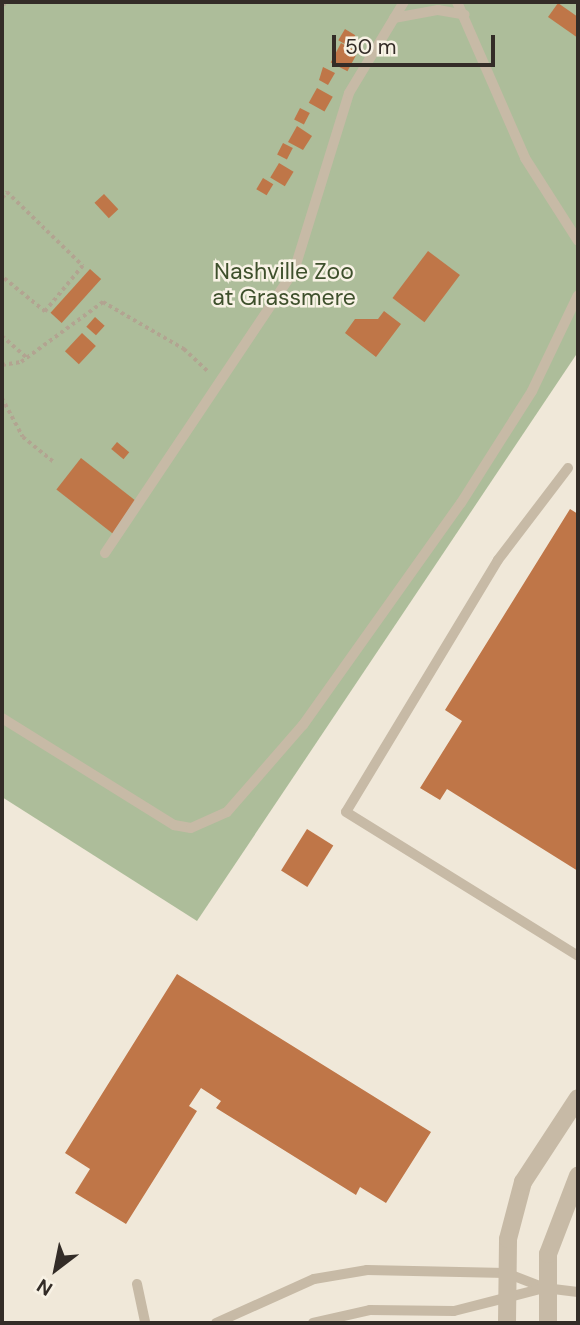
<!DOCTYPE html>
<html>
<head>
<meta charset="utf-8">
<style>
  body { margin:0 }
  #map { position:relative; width:580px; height:1325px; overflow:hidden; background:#f0e8d9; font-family:"DM Sans",sans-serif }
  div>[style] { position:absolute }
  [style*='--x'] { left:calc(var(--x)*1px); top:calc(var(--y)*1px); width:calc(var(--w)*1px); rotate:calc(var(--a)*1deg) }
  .green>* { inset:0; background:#adbd9a }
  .building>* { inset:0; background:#bf7648; transform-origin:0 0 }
  .path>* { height:3.5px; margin-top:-1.75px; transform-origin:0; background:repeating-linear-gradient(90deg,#b2a491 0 3.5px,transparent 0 7px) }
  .lane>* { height:10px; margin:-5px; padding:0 5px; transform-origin:5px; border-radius:5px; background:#c7baa6 }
  .street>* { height:18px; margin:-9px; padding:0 9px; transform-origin:9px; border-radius:9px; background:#c7baa6 }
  span { translate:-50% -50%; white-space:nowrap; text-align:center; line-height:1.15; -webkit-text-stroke:5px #f8f2e5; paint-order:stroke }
  .park-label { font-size:23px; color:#3e502c }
  .frame { position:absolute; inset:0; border:4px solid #332c27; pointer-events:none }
  .north { position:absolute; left:21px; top:1234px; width:70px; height:70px; -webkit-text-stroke:5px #f8f2e5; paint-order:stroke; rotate:212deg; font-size:19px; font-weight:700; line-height:28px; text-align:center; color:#332c27 }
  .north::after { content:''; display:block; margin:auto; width:24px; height:32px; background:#332c27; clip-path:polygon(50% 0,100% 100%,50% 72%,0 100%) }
  .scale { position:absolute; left:332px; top:35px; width:163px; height:32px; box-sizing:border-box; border:4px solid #332c27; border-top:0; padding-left:9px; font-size:21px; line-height:24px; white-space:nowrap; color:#332c27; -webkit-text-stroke:5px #f8f2e5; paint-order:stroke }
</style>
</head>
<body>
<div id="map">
  <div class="green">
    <div style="clip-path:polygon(2px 2px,578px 2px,578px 352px,197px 921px,2px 797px)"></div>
  </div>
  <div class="building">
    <div style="clip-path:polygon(558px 3px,578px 17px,578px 38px,548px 17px)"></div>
    <div style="left:345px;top:29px;width:12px;height:13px;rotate:31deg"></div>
    <div style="left:341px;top:43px;width:19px;height:22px;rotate:28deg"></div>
    <div style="clip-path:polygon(323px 67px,335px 73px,328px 85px,319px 80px)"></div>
    <div style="left:317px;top:88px;width:18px;height:17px;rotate:29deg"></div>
    <div style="left:300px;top:108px;width:11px;height:13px;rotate:27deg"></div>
    <div style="clip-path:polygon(297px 126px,312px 136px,303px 150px,288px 142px)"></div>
    <div style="left:283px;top:143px;width:11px;height:13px;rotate:27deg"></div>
    <div style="left:279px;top:163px;width:17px;height:17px;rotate:31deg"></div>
    <div style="left:263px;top:178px;width:12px;height:13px;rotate:31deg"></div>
    <div style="left:104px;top:194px;width:21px;height:13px;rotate:47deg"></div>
    <div style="left:428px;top:251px;width:40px;height:59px;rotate:37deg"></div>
    <div style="left:90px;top:269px;width:15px;height:59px;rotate:42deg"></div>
    <div style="clip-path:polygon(384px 311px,401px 324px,376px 357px,345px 333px,355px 319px,378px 319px)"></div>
    <div style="left:95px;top:317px;width:13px;height:13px;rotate:42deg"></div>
    <div style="left:82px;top:333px;width:19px;height:25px;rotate:43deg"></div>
    <div style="left:117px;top:442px;width:16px;height:9px;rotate:40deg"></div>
    <div style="left:81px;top:458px;width:73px;height:40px;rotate:38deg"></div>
    <div style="clip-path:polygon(570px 509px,578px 514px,578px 871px,447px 789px,440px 800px,420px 788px,462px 721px,445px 710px)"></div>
    <div style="left:307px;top:829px;width:31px;height:49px;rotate:32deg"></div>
    <div style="clip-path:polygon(177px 974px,431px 1132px,386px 1203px,360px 1187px,356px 1195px,216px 1108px,221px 1101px,201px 1088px,189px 1106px,197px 1111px,126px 1224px,75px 1193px,90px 1169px,65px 1153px)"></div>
  </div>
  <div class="path">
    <div style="--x:2;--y:5;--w:8;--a:-23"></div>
    <div style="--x:2;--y:198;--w:8;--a:-50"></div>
    <div style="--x:7;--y:192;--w:106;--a:44.2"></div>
    <div style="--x:83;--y:266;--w:60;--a:129.6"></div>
    <div style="--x:45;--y:312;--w:55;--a:-140.9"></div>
    <div style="--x:2;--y:336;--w:32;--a:41"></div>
    <div style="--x:2;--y:365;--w:19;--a:-9"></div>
    <div style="--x:21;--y:362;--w:102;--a:-36.2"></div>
    <div style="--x:103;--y:302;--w:94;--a:30.1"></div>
    <div style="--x:184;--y:349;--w:34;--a:43"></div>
    <div style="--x:2;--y:398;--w:44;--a:61.7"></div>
    <div style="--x:23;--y:437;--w:41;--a:39.1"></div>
  </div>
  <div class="lane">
    <div style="--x:457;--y:2;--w:170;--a:66.4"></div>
    <div style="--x:525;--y:158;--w:98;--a:57.4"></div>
    <div style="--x:394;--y:18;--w:45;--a:-10.3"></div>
    <div style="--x:438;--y:10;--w:27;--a:10"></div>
    <div style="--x:568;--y:468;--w:116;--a:127.3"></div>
    <div style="--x:498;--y:560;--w:294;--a:121.1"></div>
    <div style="--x:346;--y:812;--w:273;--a:31.8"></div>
    <div style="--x:105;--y:553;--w:339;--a:-56.2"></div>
    <div style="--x:294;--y:271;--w:186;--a:-72.8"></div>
    <div style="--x:349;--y:93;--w:106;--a:-58.9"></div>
    <div style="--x:2;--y:718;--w:203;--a:31.9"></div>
    <div style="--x:174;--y:825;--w:17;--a:10"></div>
    <div style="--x:191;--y:828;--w:39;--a:-24"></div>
    <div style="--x:227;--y:812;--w:116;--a:-48.9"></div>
    <div style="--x:303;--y:725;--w:272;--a:-54.6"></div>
    <div style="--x:461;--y:503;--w:133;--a:-57.6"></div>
    <div style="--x:532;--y:391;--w:106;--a:-64.4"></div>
    <div style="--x:137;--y:1284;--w:40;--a:78"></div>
    <div style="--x:216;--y:1323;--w:107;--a:-24.2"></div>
    <div style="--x:314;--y:1279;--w:54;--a:-9.6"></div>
    <div style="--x:367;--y:1270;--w:139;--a:1.2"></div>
    <div style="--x:506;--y:1273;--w:42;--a:21"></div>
    <div style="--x:545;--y:1288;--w:33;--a:7"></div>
    <div style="--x:313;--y:1323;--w:58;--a:-12.8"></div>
    <div style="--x:370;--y:1310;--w:84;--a:0.7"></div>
    <div style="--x:454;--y:1311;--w:93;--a:-14.3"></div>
  </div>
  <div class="street">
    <div style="--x:507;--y:1323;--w:84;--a:-89.3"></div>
    <div style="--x:508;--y:1239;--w:59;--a:-75.3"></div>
    <div style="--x:523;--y:1182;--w:100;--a:-56.8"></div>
    <div style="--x:548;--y:1323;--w:69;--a:-90"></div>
    <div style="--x:548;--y:1254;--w:84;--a:-69"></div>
  </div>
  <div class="park-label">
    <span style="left:284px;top:284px">Nashville Zoo<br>at Grassmere</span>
  </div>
  <div class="frame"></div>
  <div class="north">N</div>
  <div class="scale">50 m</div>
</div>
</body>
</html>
